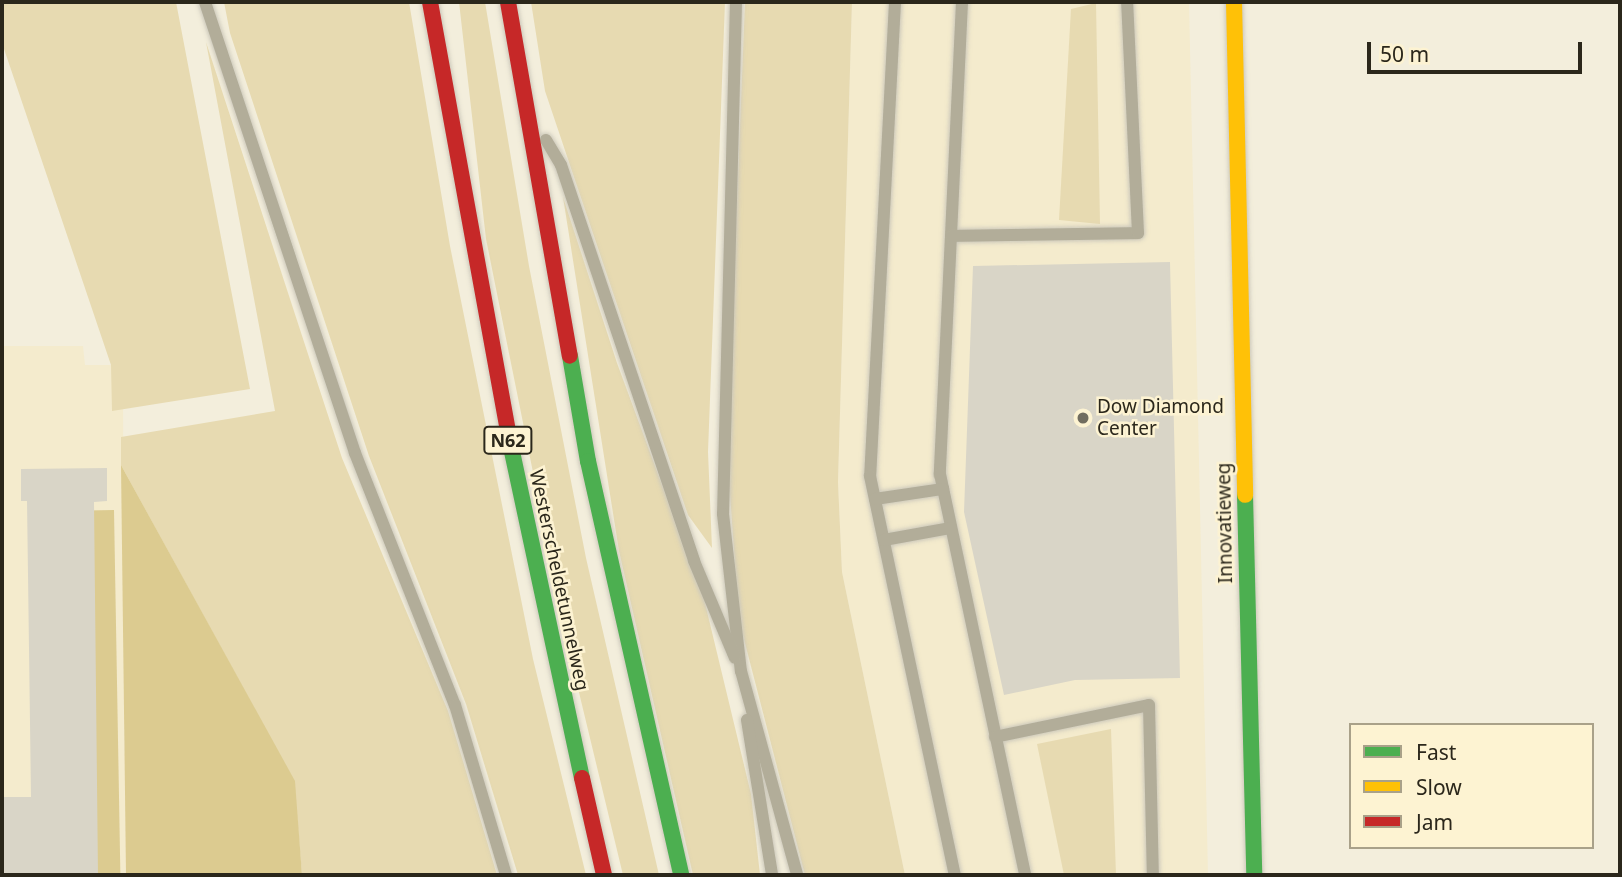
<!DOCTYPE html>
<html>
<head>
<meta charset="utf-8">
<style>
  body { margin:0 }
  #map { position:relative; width:1622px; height:877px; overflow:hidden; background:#f3eedc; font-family:"Noto Sans",sans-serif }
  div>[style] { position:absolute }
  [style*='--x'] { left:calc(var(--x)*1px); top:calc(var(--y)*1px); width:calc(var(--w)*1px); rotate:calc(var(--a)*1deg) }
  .built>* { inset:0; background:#f4ebcd }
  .green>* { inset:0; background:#e7dab1 }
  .forest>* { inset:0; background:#dccb90; transform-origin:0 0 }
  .building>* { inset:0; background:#d9d5c7 }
  .roads { filter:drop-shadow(0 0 2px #cdc9bb) drop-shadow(0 0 2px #cdc9bb) }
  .lane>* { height:12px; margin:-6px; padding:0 6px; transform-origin:6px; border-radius:6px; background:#b2ad99 }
  .fast>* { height:16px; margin:-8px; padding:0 8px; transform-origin:8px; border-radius:8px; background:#4caf50 }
  .slow>* { height:16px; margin:-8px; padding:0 8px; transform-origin:8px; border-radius:8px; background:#ffc107 }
  .jam>* { height:16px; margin:-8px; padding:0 8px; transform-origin:8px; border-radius:8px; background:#c62828 }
  .dots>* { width:19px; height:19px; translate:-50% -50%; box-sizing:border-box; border:4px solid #fdf3d2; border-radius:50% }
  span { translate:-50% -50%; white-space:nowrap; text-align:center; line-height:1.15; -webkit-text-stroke:5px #fdf3d2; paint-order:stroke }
  .shield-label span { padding:2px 5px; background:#fdf3d2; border:2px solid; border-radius:5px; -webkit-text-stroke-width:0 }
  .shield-label { font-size:18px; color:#2b271b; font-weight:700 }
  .poi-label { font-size:19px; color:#2b271b }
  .left { translate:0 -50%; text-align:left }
  .street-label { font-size:19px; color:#2b271b }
  .frame { position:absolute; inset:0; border:4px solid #2b271b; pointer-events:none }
  .legend { position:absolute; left:1349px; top:723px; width:245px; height:126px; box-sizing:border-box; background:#fdf3d2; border:2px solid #a9a189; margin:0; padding:9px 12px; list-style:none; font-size:21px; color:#2b271b }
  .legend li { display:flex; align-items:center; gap:14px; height:35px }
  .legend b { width:35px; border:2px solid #a9a189 }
  .scale { position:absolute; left:1367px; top:42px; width:215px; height:32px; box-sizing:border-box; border:4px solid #2b271b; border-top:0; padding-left:9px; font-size:21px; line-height:24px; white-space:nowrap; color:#2b271b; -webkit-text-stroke:5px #fdf3d2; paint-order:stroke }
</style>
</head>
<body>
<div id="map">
  <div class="built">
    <div style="clip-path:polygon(852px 2px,1189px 2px,1208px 875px,905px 875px,842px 572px,838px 482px)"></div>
    <div style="clip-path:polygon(2px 346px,83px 346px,85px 365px,123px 365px,124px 745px,138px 875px,2px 875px)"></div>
  </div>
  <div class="green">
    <div style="clip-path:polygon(2px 2px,176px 2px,250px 389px,112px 411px,111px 365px,2px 43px)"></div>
    <div style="clip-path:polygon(224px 2px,409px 2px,450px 246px,533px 659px,586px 875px,518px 875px,466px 704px,369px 456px,230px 33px)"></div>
    <div style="clip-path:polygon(459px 2px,485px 2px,529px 266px,586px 558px,659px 875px,623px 875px,569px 651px,486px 239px)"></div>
    <div style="clip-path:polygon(531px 2px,725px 2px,708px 452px,712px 548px,688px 515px,545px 91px)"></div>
    <div style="clip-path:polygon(745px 2px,852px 2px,838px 482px,842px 572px,905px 875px,805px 875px,739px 620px,727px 452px)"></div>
    <div style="clip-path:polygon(1096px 3px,1100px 224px,1059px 220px,1071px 9px)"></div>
    <div style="clip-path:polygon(206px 42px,342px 458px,448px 711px,497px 875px,302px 875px,294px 781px,121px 465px,121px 437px,275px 411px)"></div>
    <div style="clip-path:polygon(563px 197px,617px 363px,704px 599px,751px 794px,760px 875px,693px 875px,619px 551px)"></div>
    <div style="clip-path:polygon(1111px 729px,1116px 875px,1064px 875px,1037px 744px)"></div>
  </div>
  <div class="forest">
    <div style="clip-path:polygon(121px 465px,295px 781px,302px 875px,126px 875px)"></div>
    <div style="left:114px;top:510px;width:365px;height:27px;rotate:89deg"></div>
  </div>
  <div class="building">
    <div style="clip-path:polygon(1170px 262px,1180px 678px,1075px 680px,1004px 695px,964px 512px,973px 266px)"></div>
    <div style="clip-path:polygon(107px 468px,107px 501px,94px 502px,98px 875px,2px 875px,2px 797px,31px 797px,27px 501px,21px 501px,21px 469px)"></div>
  </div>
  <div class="roads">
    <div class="lane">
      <div style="--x:205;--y:2;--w:475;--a:71.6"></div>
      <div style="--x:355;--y:453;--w:271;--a:68.4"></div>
      <div style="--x:455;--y:705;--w:177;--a:73.3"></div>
      <div style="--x:736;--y:2;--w:512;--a:91.45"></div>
      <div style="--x:723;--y:514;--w:158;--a:83.5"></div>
      <div style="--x:741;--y:671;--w:212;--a:74.6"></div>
      <div style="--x:895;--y:2;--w:475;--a:93"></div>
      <div style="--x:870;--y:476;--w:408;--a:78"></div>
      <div style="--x:962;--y:2;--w:473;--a:92.7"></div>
      <div style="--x:940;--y:474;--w:410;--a:78"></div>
      <div style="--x:546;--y:140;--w:29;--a:59"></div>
      <div style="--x:561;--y:165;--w:418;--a:71.4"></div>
      <div style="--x:694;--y:561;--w:105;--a:67.1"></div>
      <div style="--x:951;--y:236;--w:187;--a:-0.9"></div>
      <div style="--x:1138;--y:233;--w:231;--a:-92.7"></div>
      <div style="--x:875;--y:499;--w:69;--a:-8.4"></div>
      <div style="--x:884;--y:540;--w:68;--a:-10.2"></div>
      <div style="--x:747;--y:720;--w:157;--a:80.8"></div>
      <div style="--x:995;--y:737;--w:157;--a:-11.7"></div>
      <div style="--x:1149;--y:705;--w:170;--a:88.7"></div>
    </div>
    <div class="fast">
      <div style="--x:570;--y:356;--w:107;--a:80.3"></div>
      <div style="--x:588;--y:461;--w:424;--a:77.3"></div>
      <div style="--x:508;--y:433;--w:353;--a:77.9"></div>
      <div style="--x:1245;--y:495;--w:380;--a:88.6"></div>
    </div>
    <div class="slow">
      <div style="--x:1234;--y:2;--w:493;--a:88.7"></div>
    </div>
    <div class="jam">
      <div style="--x:430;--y:2;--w:438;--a:79.7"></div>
      <div style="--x:508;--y:2;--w:359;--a:80.1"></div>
      <div style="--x:582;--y:778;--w:99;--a:77.2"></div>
    </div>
  </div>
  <div class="dots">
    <div style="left:1083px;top:418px;background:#716d5f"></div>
  </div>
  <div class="shield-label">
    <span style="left:508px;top:440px">N62</span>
  </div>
  <div class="poi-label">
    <span class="left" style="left:1097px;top:418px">Dow Diamond<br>Center</span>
  </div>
  <div class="street-label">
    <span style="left:1225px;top:523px;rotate:-91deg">Innovatieweg</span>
    <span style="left:559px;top:580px;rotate:78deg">Westerscheldetunnelweg</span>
  </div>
  <div class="frame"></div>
  <ul class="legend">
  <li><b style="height:9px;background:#4caf50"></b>Fast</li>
  <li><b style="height:9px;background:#ffc107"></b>Slow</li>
  <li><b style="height:9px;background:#c62828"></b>Jam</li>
  </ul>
  <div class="scale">50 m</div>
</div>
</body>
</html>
